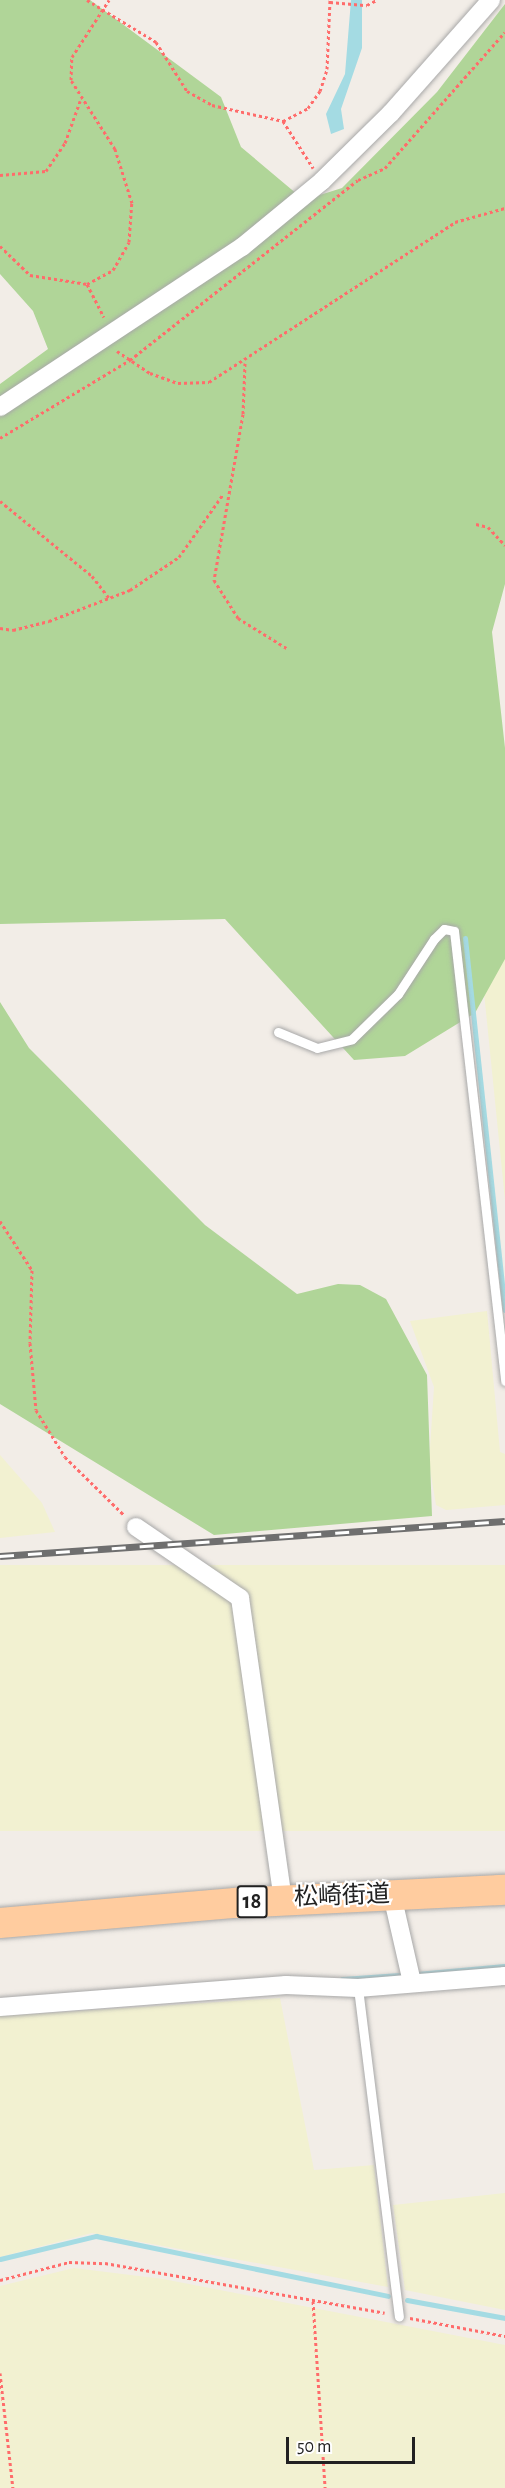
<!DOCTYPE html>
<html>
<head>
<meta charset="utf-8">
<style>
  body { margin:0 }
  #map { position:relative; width:505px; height:2488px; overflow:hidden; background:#f2ede7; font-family:"Alegreya Sans","Noto Sans JP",sans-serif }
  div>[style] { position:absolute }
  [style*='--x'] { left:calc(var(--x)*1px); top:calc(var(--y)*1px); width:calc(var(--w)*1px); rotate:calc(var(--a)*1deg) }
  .farmland>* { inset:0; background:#f2f1d1; transform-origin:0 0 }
  .forest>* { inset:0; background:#b0d598 }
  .water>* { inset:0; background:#a4dbe3 }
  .stream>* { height:5px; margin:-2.5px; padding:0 2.5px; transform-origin:2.5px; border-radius:2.5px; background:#a4dbe3 }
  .path>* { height:3px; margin-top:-1.5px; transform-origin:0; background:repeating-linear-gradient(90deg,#ff6c6b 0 3px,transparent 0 6px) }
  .roads { filter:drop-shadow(0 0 2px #a8a8a8) drop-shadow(0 0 2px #a8a8a8) }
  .lane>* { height:9px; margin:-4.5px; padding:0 4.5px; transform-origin:4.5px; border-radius:4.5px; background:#fff }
  .street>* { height:18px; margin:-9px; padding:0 9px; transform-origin:9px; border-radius:9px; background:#fff }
  .primary>* { height:30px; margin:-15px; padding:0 15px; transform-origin:15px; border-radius:15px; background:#ffcc9f }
  .rail>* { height:7px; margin-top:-3.5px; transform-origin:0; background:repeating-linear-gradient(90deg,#fff 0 14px,#6f6f6f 0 28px); box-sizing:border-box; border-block:2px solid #6f6f6f }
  span { translate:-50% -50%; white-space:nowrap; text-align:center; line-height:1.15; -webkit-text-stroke:4.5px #fff; paint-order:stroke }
  .shield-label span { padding:2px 4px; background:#fff; border:2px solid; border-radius:4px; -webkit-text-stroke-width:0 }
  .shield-label { font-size:22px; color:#212121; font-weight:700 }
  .street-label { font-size:24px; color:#212121 }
  .scale { position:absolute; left:286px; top:2437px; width:129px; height:27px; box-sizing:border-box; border:3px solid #212121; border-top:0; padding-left:8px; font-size:18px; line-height:21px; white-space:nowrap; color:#212121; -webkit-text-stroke:4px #fff; paint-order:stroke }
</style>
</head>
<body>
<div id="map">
  <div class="farmland">
    <div style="clip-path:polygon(505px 885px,505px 1200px,478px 933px)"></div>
    <div style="clip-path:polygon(487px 1311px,500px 1452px,505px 1454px,505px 1505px,446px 1510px,436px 1505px,429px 1463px,434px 1387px,410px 1321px)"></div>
    <div style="clip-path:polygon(0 1455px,42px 1503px,55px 1532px,0 1538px)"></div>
    <div style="left:505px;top:1565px;width:266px;height:506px;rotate:90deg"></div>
    <div style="clip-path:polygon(280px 1998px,314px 2170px,374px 2165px,388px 2287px,92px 2233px,0 2257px,0 2016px)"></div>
    <div style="clip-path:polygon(505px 2193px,505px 2310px,405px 2290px,393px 2205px)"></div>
    <div style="clip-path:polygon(74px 2268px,163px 2279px,505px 2345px,505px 2488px,0 2488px,0 2286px)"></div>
  </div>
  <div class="forest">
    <div style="clip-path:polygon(0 0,90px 0,221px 97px,241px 147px,304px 200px,342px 188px,437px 92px,505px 4px,505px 584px,492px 632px,505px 748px,505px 959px,475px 1013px,405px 1056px,354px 1060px,225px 919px,0 924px,0 384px,48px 349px,33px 311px,0 274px)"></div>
    <div style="clip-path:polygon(0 1002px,29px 1048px,205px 1225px,297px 1294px,338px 1284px,360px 1285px,386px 1299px,427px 1375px,432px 1516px,214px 1535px,0 1404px)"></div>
  </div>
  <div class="water">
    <div style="clip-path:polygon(351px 0,362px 0,362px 48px,341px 109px,344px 129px,331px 134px,326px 114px,345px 74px)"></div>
  </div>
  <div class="stream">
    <div style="--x:465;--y:938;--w:374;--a:83.9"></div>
    <div style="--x:417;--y:1974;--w:88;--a:-5.2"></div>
    <div style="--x:342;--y:1979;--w:58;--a:-3.9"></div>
    <div style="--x:0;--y:2259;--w:99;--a:-13.5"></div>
    <div style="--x:96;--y:2236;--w:298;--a:11.6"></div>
    <div style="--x:407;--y:2300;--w:100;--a:10.4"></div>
  </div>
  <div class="path">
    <div style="--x:87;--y:0;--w:81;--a:31.3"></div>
    <div style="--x:156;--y:42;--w:58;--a:57.7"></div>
    <div style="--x:187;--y:91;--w:29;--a:29"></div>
    <div style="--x:212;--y:105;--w:73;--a:12.7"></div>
    <div style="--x:283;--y:121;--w:28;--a:-27"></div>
    <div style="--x:308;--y:108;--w:21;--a:-55"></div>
    <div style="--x:320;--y:91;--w:23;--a:-72"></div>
    <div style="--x:327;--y:69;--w:69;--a:-87.5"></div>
    <div style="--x:330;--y:2;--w:37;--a:5"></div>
    <div style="--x:367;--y:5;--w:11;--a:-27"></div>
    <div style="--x:283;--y:121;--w:56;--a:57.4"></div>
    <div style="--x:0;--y:175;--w:46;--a:-5"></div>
    <div style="--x:46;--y:171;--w:34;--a:-56"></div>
    <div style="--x:65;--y:143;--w:45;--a:-70.3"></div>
    <div style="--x:0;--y:246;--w:42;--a:44"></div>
    <div style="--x:30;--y:275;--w:58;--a:9"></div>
    <div style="--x:87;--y:284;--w:30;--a:-28"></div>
    <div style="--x:113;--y:270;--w:32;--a:-60"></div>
    <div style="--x:129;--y:242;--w:39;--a:-86"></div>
    <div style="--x:132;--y:203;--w:57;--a:-107.5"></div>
    <div style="--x:115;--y:149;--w:82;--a:-122.5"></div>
    <div style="--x:71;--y:80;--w:23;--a:-88"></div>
    <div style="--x:72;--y:57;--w:68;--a:-57"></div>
    <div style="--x:87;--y:284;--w:37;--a:63"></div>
    <div style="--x:117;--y:351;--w:40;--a:34"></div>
    <div style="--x:150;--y:373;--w:30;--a:20"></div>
    <div style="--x:178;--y:383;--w:31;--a:-2"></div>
    <div style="--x:209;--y:382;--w:293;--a:-33"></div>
    <div style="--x:455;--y:222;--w:52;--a:-15.6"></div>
    <div style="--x:245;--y:363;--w:51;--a:92.2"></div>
    <div style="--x:243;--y:414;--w:169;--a:99.9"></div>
    <div style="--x:214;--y:580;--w:45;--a:57.7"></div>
    <div style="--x:238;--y:618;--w:59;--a:31.8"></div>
    <div style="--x:0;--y:438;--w:152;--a:-31"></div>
    <div style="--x:130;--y:360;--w:290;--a:-38.3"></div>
    <div style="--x:358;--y:180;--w:30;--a:-24"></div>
    <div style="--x:385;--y:168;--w:181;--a:-48.6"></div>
    <div style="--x:0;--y:501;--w:119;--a:39.2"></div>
    <div style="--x:92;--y:576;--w:29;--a:52"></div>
    <div style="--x:476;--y:524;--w:12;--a:14"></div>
    <div style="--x:488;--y:527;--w:25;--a:47"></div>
    <div style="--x:0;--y:628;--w:13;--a:9"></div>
    <div style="--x:13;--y:630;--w:37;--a:-14"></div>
    <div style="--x:49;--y:621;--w:87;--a:-20.9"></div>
    <div style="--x:130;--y:590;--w:59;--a:-34"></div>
    <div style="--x:179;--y:557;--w:78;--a:-54.9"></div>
    <div style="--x:0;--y:1221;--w:59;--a:56.9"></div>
    <div style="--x:32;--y:1270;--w:73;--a:91.6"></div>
    <div style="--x:30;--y:1343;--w:67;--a:84.9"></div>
    <div style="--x:36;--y:1410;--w:55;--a:58.3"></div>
    <div style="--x:65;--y:1457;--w:83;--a:44.5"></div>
    <div style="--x:0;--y:2280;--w:71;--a:-14.6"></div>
    <div style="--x:69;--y:2262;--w:36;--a:2"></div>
    <div style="--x:105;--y:2263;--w:284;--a:10.1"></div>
    <div style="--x:313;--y:2301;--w:187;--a:86.3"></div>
    <div style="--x:410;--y:2318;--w:97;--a:10.7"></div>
    <div style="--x:0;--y:2373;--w:116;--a:83.6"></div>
  </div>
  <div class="roads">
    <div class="lane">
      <div style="--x:278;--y:1032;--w:42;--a:22.3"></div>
      <div style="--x:317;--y:1048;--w:36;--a:-14"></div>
      <div style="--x:352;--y:1039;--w:64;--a:-44.4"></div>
      <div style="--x:398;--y:994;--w:66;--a:-56.8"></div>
      <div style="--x:434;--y:939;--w:14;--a:-45"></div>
      <div style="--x:444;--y:929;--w:10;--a:11"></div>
      <div style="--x:454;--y:931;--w:453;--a:83.5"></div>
      <div style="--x:358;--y:1988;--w:331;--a:82.9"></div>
    </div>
    <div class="street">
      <div style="--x:0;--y:407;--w:290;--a:-33.5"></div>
      <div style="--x:242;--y:247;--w:104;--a:-39.5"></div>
      <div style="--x:322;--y:181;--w:97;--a:-44.6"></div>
      <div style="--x:391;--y:113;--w:151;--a:-48.5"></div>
      <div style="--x:136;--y:1527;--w:126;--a:34.3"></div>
      <div style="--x:240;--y:1598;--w:305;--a:81.9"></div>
      <div style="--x:392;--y:1895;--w:89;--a:77.1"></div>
      <div style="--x:0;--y:2007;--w:287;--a:-4.4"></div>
      <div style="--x:286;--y:1985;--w:72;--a:2.4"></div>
      <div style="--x:358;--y:1988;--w:147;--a:-4.7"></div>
    </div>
    <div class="primary">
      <div style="--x:0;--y:1923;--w:236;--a:-4.9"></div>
      <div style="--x:235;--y:1903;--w:270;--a:-2.8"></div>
    </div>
  </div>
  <div class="rail">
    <div style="--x:0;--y:1556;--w:506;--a:-3.96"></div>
  </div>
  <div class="shield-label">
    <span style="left:252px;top:1902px">18</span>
  </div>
  <div class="street-label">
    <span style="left:342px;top:1897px;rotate:-2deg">松崎街道</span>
  </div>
  <div class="scale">50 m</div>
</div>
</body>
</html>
